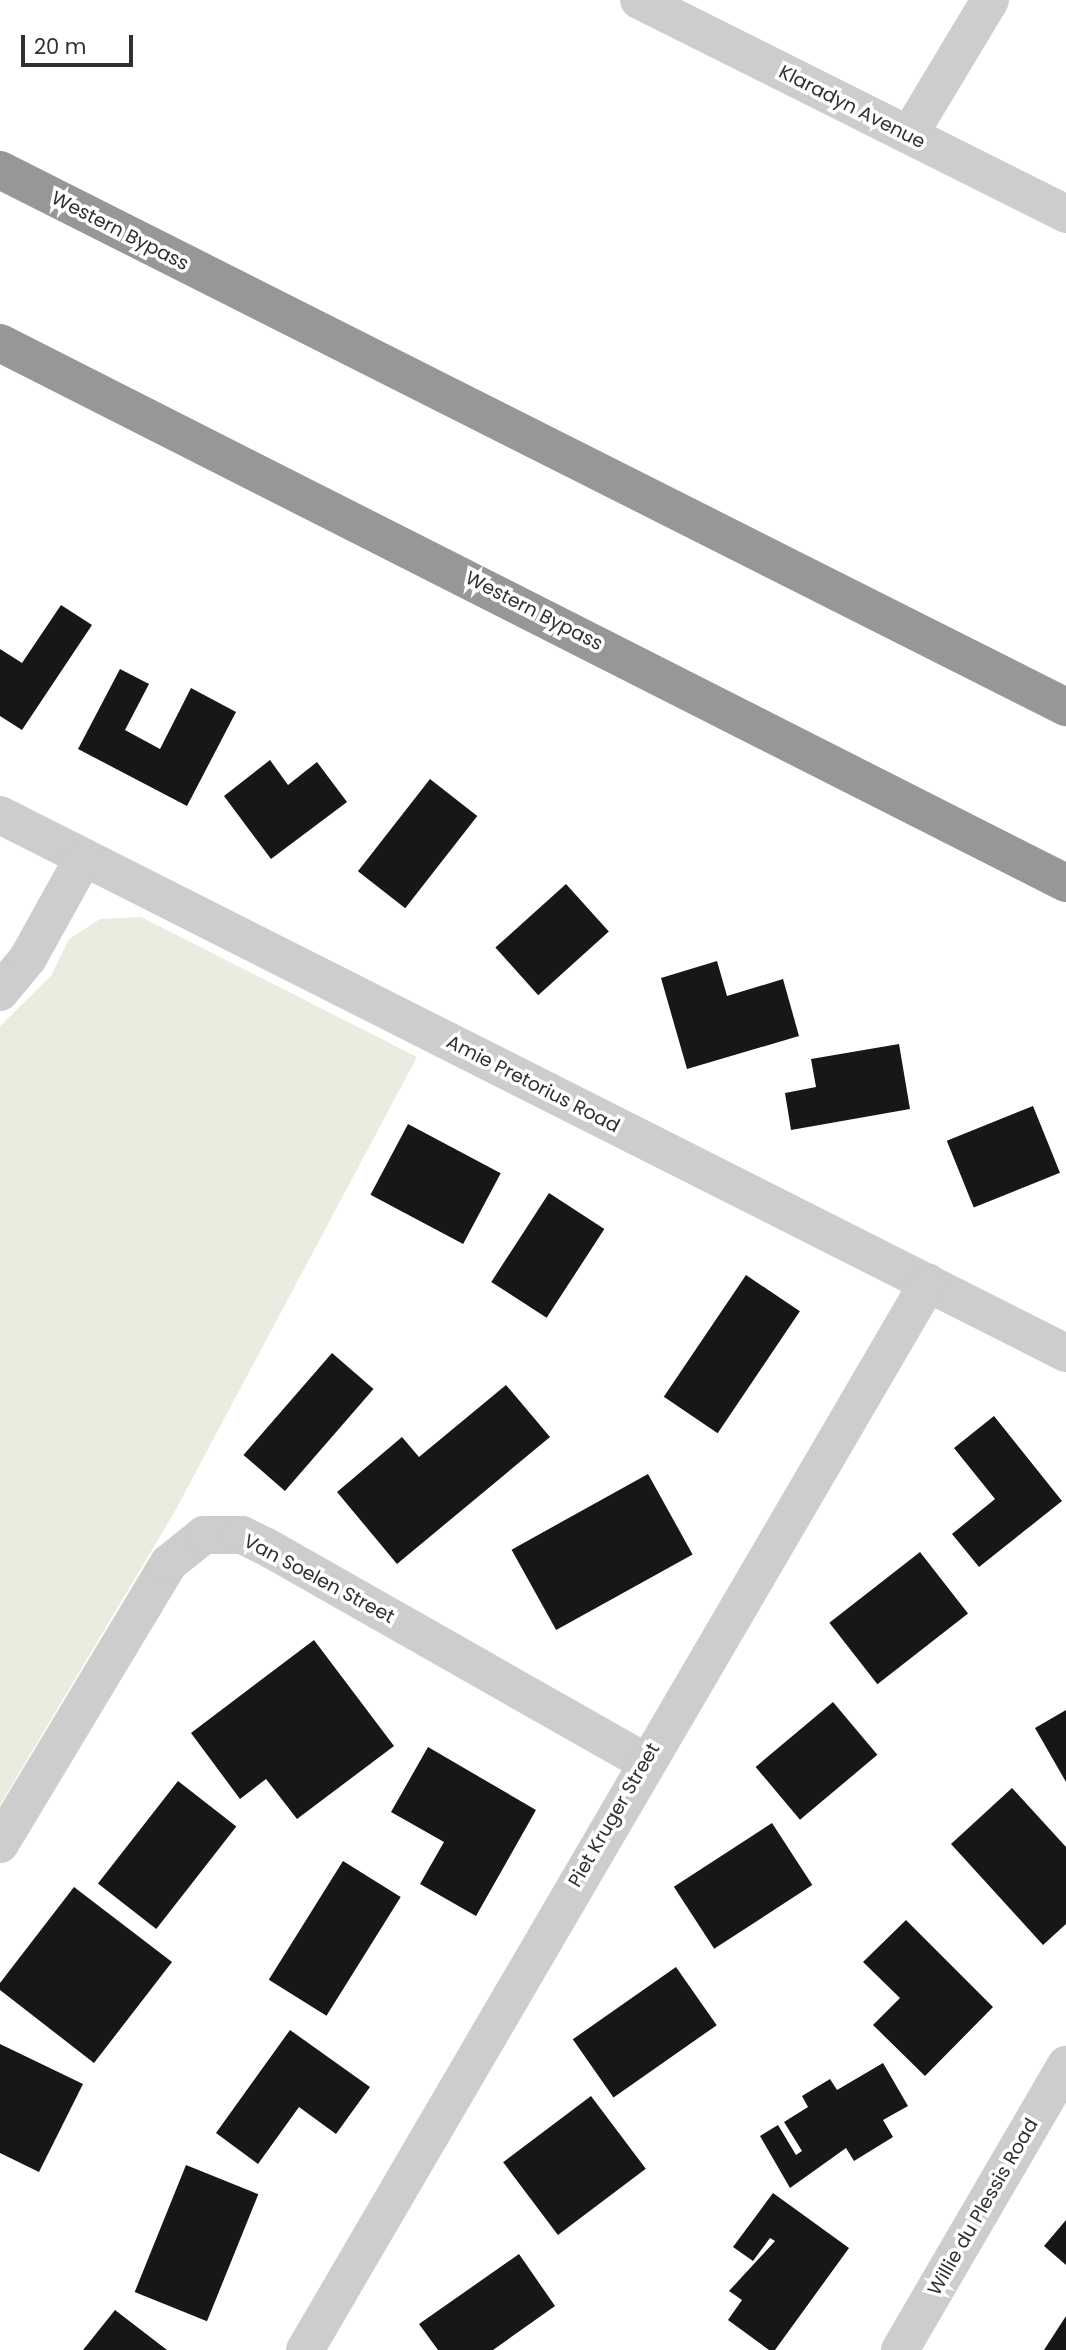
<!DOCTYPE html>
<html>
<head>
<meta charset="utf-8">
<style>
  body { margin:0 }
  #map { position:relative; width:1066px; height:2350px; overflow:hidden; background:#fff; font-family:Poppins,sans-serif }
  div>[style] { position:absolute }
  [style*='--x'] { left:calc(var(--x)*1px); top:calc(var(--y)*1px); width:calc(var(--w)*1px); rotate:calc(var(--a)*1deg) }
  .green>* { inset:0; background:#e8eddf }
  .building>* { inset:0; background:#171717; transform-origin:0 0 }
  .minor>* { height:38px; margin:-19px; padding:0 19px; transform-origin:19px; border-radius:19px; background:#cdcdcd }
  .highway>* { height:38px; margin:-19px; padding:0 19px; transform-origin:19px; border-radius:19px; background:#979797 }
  span { translate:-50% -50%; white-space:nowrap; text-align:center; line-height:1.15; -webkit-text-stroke:7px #fff; paint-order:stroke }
  .street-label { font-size:19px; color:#303030 }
  .scale { position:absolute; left:21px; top:35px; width:112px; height:32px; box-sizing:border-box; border:4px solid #303030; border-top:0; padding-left:9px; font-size:21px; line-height:24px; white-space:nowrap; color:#303030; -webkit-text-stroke:5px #fff; paint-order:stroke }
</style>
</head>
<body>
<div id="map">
  <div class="green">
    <div style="clip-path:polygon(141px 917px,417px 1057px,174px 1513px,0 1805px,0 1026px,51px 976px,69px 939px,100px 919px)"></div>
  </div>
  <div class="building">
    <div style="clip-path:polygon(61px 605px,92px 625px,22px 730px,0 716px,0 649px,22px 663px)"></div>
    <div style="clip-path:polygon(120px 669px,149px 684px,125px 730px,160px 749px,191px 688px,236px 712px,187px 806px,78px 749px)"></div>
    <div style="clip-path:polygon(270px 760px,288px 785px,317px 762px,347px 802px,271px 859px,224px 796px)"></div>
    <div style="left:430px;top:779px;width:60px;height:117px;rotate:38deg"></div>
    <div style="left:566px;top:884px;width:64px;height:95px;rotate:48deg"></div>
    <div style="clip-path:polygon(717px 961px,727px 996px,783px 979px,799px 1036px,687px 1069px,661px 978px)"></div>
    <div style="clip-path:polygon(899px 1044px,910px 1109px,791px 1130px,785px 1093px,816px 1087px,811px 1059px)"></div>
    <div style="left:1033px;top:1106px;width:72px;height:93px;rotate:68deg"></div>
    <div style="left:408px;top:1124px;width:105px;height:80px;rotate:28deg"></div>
    <div style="left:549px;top:1193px;width:66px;height:106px;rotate:33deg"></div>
    <div style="left:746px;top:1275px;width:65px;height:147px;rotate:34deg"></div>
    <div style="left:332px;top:1353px;width:55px;height:135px;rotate:41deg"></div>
    <div style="clip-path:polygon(506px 1385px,550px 1437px,397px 1564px,337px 1492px,402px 1437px,419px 1457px)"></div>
    <div style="clip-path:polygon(994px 1416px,1062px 1501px,979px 1567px,952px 1534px,995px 1499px,954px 1448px)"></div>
    <div style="left:648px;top:1474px;width:92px;height:156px;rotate:61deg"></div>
    <div style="left:920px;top:1552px;width:78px;height:115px;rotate:52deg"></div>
    <div style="clip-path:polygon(314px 1640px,394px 1746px,297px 1819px,266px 1779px,240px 1799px,191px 1733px)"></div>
    <div style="left:833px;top:1702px;width:69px;height:101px;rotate:50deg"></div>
    <div style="clip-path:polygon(1066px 1710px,1066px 1782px,1035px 1728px)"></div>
    <div style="clip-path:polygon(428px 1747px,536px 1810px,476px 1916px,420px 1884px,444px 1842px,391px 1812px)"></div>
    <div style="left:178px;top:1781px;width:74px;height:130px;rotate:38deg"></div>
    <div style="clip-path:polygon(1012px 1788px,1066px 1847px,1066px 1924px,1043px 1945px,951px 1844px)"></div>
    <div style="left:772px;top:1823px;width:74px;height:117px;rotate:57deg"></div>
    <div style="left:343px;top:1861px;width:68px;height:140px;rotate:32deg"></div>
    <div style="clip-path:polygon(74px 1887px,172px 1962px,94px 2063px,0 1990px,0 1983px)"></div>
    <div style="clip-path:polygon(906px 1920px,993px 2007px,925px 2076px,873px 2025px,900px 1998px,863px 1962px)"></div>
    <div style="left:676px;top:1967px;width:71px;height:126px;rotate:55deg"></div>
    <div style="clip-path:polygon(290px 2030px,370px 2087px,336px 2134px,299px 2107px,258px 2164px,216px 2133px)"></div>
    <div style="clip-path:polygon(0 2044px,83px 2084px,39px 2172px,0 2153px)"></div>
    <div style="clip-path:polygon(883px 2063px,908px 2106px,883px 2120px,893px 2137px,854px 2161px,846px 2148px,790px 2188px,760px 2136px,778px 2125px,796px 2155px,802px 2151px,784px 2122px,808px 2107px,802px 2096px,830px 2079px,837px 2090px)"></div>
    <div style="left:591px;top:2096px;width:91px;height:110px;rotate:53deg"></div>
    <div style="left:186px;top:2165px;width:78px;height:137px;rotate:22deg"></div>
    <div style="clip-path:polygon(773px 2193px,849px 2248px,775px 2350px,769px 2350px,728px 2320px,742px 2300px,729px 2291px,775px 2241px,770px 2238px,753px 2261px,733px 2247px)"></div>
    <div style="clip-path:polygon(1066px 2220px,1066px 2265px,1044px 2246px)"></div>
    <div style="clip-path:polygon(519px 2254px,555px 2306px,493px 2350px,438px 2350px,419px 2324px)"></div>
    <div style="clip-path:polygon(115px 2310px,167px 2350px,83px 2350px)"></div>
    <div style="clip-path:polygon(1066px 2316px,1066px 2350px,1044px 2350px)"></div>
  </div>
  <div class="minor">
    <div style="--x:639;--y:0;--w:478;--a:26.6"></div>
    <div style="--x:909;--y:135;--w:157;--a:-59"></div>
    <div style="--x:0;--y:815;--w:1194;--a:26.78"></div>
    <div style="--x:0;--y:992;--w:44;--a:-50.5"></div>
    <div style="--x:28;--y:958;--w:115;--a:-61"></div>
    <div style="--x:0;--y:1844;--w:328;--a:-59"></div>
    <div style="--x:169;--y:1563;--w:45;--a:-38.7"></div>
    <div style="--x:204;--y:1535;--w:38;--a:0"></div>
    <div style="--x:242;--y:1535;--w:25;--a:26"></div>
    <div style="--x:265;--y:1546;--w:437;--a:29.6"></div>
    <div style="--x:305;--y:2350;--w:1236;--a:-59.72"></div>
    <div style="--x:900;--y:2350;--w:330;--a:-59.8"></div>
  </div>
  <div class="highway">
    <div style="--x:0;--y:170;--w:1194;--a:26.74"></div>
    <div style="--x:0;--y:343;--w:1195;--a:26.87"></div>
  </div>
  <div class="street-label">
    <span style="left:852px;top:107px;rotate:27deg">Klaradyn Avenue</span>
    <span style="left:120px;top:231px;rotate:27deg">Western Bypass</span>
    <span style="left:534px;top:611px;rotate:27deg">Western Bypass</span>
    <span style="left:533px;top:1084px;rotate:27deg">Amie Pretorius Road</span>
    <span style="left:319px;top:1579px;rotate:28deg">Van Soelen Street</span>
    <span style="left:614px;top:1815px;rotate:-60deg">Piet Kruger Street</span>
    <span style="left:983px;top:2207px;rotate:-60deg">Willie du Plessis Road</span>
  </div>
  <div class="scale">20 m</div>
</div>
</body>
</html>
